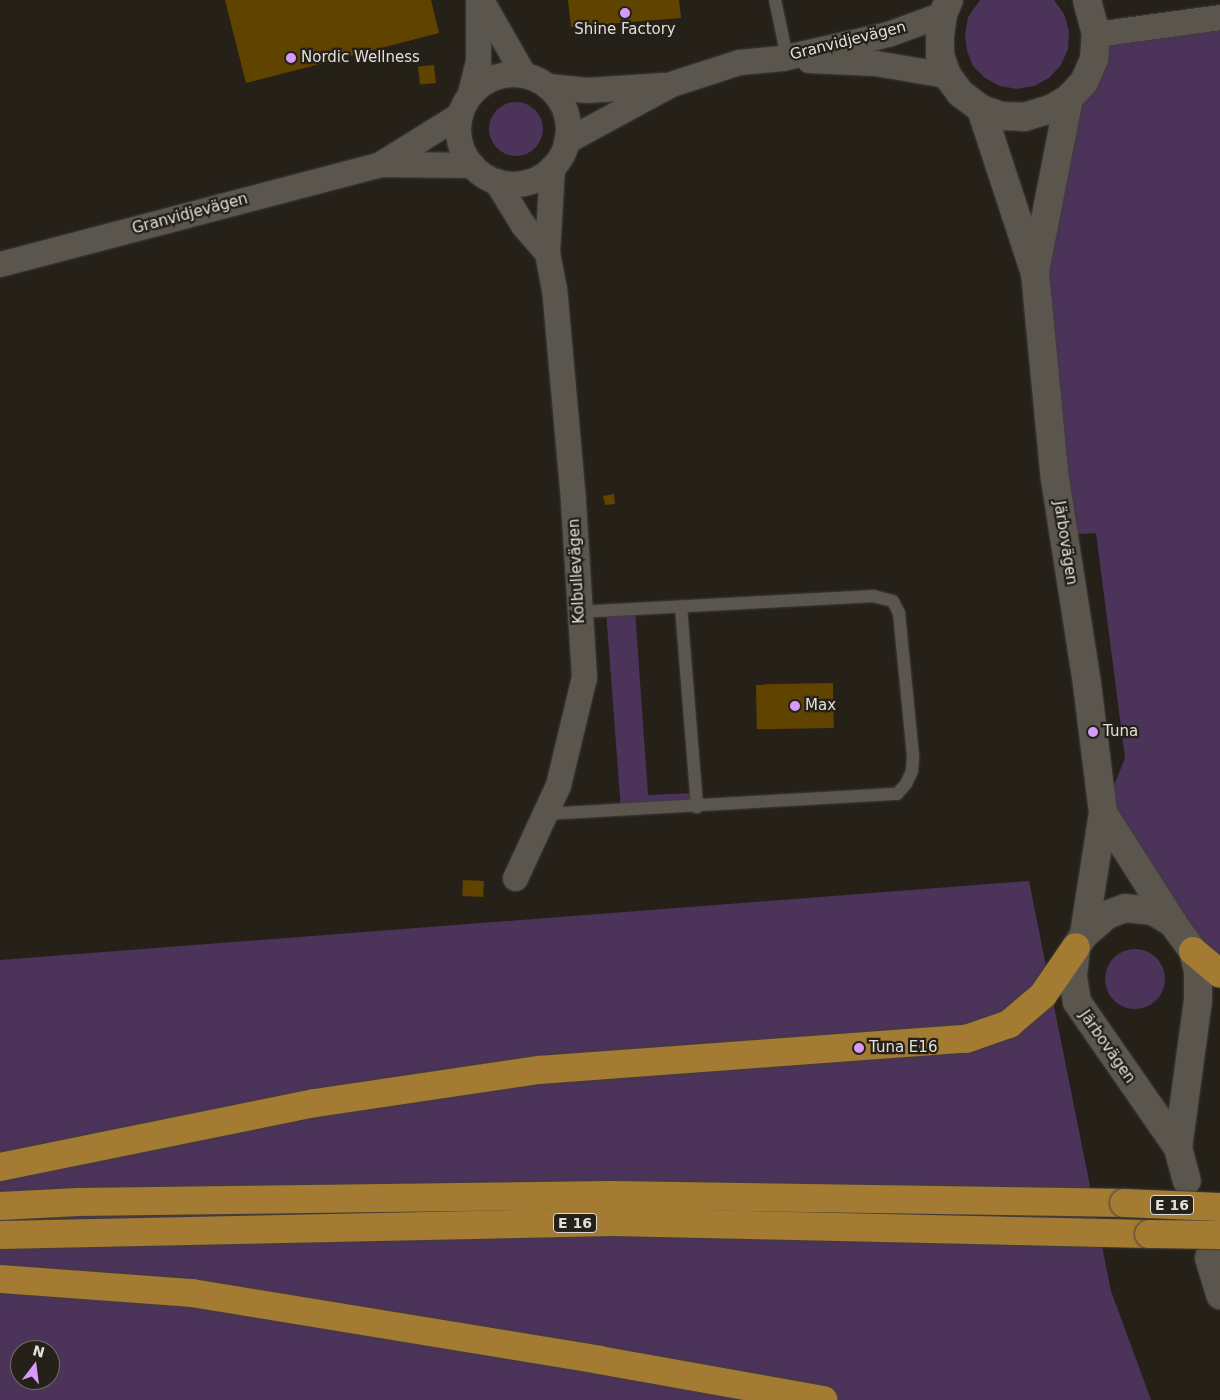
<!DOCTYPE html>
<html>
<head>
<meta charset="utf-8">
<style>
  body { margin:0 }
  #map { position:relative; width:1220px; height:1400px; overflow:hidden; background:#252119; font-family:"DejaVu Sans",sans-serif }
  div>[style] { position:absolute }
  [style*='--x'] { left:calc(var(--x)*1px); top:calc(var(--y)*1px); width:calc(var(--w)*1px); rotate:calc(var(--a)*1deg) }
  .green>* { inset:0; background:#4b335a }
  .round { border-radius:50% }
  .building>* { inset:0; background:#614300; transform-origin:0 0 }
  .roads { filter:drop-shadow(0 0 1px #423d38) drop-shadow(0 0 1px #423d38) }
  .lane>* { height:12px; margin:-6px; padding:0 6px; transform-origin:6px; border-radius:6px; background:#5b564d }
  .street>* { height:25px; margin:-12.5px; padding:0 12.5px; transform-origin:12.5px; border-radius:12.5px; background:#5b564d }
  .street>.ring { margin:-12.5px; padding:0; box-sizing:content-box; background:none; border:25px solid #5b564d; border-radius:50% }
  .secondary>* { height:28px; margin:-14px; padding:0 14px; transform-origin:14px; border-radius:14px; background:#5b564d }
  .highway>* { height:28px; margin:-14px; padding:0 14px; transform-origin:14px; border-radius:14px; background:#a37b32 }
  .bridges { filter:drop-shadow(0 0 1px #423d38) drop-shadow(0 0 1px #423d38) }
  .highway-bridge>* { height:28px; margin:-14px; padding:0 14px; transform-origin:14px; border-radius:14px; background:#a37b32 }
  .dots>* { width:14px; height:14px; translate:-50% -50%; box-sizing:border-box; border:2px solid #252119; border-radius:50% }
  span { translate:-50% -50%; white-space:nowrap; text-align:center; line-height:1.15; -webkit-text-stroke:4.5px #252119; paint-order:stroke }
  .shield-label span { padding:1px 4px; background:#252119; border:1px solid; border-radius:4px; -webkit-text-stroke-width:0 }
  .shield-label { font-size:14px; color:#e2dfda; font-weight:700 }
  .poi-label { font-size:15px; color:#e2dfda }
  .left { translate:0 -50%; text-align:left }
  .street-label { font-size:15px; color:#e2dfda }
  .north { position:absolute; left:10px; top:1340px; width:50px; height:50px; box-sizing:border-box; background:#252119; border:1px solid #716d66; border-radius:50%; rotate:15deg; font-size:14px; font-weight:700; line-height:20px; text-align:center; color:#e2dfda }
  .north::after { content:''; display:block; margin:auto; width:18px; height:22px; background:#d69bfa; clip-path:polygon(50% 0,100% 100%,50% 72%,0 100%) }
</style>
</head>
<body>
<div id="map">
  <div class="green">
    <div style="clip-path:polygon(980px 0,1054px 0,1064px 14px,1069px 31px,1068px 49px,1061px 65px,1049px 78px,1034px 86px,1017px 89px,1000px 86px,985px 78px,973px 66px,967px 51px,965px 34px,968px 17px)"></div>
    <div style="clip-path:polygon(1220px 17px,1220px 974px,1103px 813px,1125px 758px,1096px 533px,1064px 535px,1035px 273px,1096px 34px)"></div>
    <div class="round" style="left:489px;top:102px;width:54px;height:54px"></div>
    <div style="clip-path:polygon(635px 610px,648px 795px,695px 793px,697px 807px,621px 810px,606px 611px)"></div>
    <div style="clip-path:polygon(evenodd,1029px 881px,1111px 1291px,1151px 1400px,0 1400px,0 960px,1029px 881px,20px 1350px,50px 1350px,50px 1380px,20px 1380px,20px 1350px)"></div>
    <div class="round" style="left:1105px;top:949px;width:60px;height:60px"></div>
  </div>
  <div class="building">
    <div style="clip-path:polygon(225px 0,431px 0,439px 33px,246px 83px)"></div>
    <div style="clip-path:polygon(568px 0,679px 0,681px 18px,571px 27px)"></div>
    <div style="left:434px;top:65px;width:18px;height:16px;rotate:84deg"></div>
    <div style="clip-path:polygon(614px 494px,615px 504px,605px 505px,603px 496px)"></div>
    <div style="left:833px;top:683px;width:45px;height:77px;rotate:89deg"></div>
    <div style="left:463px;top:880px;width:21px;height:16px;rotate:3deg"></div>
  </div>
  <div class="roads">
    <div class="lane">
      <div style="--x:775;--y:0;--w:58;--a:78.1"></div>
      <div style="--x:681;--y:607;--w:201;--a:85.4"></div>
      <div style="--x:545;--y:814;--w:353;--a:-3.3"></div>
      <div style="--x:897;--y:794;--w:13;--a:-48"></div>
      <div style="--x:906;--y:784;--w:14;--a:-65"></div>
      <div style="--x:912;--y:771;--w:15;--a:-86"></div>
      <div style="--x:913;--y:756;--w:144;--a:-95.6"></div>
      <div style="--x:899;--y:613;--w:13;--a:-117"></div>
      <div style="--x:893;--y:601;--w:21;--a:-166"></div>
      <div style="--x:873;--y:596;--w:294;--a:176.9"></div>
    </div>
    <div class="street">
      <div style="--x:481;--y:0;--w:86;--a:60.2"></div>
      <div style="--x:1096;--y:34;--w:125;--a:-7.8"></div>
      <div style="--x:809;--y:60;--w:66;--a:2.6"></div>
      <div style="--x:875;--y:63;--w:73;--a:9.5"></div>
      <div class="ring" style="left:458px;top:74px;width:85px;height:85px"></div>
      <div style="--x:547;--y:86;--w:40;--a:5.7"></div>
      <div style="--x:587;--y:90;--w:77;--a:-3.7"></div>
      <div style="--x:470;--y:93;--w:32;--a:-76"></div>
      <div style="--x:478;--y:62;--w:62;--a:-90"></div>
      <div style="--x:566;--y:141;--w:119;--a:-28.5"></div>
      <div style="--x:671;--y:84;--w:71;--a:-17.9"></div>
      <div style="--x:739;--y:62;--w:43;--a:-5.3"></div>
      <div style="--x:782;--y:58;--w:109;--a:-12.8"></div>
      <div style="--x:888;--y:34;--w:59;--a:-20"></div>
      <div style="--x:380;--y:164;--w:93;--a:-31.8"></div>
      <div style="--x:496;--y:181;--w:52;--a:58.5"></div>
      <div style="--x:523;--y:225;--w:37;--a:49"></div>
      <div style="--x:0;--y:264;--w:393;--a:-14.7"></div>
      <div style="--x:380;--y:164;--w:92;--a:0.6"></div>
      <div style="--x:515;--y:878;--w:102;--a:-65.2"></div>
      <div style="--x:558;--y:785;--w:111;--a:-76.5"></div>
      <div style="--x:584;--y:677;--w:177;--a:-93.6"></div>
      <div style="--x:573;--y:500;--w:212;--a:-95.1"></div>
      <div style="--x:554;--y:289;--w:37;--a:-101"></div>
      <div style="--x:547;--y:253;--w:86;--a:-86.7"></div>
    </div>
    <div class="secondary">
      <div style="--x:949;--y:0;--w:15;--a:113"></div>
      <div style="--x:943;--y:14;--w:21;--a:98"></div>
      <div style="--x:940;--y:35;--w:20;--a:90"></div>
      <div style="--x:940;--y:55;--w:21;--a:71"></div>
      <div style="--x:947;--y:75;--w:22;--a:54"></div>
      <div style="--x:960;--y:93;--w:26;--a:37"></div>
      <div style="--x:981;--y:109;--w:21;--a:19"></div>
      <div style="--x:1001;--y:116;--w:23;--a:2"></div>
      <div style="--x:1024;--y:117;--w:28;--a:-17"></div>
      <div style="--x:1051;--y:109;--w:21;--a:-31"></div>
      <div style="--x:1069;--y:98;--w:22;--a:-47"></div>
      <div style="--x:1084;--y:82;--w:24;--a:-66"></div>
      <div style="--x:1094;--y:60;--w:26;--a:-86"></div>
      <div style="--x:1096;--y:34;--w:35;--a:-105"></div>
      <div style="--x:981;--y:109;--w:173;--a:71.8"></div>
      <div style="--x:1035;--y:273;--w:207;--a:84.5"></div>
      <div style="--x:1055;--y:479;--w:207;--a:81.1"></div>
      <div style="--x:1087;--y:684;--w:130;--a:82.9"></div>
      <div style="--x:1103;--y:813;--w:123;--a:98.9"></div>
      <div style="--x:1035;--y:271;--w:176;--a:-78.9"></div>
      <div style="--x:1103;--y:813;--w:130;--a:57.5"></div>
      <div style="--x:1178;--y:1148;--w:149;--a:-82.3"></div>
      <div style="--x:1198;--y:1000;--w:29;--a:-90"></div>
      <div style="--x:1198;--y:971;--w:21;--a:-104"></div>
      <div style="--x:1193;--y:951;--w:34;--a:-126"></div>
      <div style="--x:1173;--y:923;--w:23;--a:-149"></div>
      <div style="--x:1153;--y:911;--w:28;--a:-174"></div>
      <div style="--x:1125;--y:908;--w:19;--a:159"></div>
      <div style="--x:1107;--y:915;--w:30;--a:139"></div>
      <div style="--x:1084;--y:935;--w:14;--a:124"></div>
      <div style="--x:1076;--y:947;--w:30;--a:96"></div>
      <div style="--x:1073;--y:977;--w:25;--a:81"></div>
      <div style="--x:1077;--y:1002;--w:178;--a:55.3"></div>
      <div style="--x:1178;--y:1148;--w:34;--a:75"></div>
      <div style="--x:1209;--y:1258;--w:39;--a:73"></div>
    </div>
    <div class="highway">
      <div style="--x:1193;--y:951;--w:35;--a:40"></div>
      <div style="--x:0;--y:1167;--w:321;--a:-11.5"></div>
      <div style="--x:315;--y:1103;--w:226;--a:-8.4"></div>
      <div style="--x:539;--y:1070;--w:428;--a:-4.2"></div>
      <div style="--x:966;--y:1039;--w:46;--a:-19.2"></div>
      <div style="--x:1009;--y:1024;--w:45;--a:-40.5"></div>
      <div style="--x:1043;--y:995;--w:58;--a:-55.5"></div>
      <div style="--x:0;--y:1206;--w:78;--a:-2.9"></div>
      <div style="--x:78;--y:1202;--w:533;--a:-0.75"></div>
      <div style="--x:611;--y:1195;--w:513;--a:0.89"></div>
      <div style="--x:0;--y:1235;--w:613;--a:-1.21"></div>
      <div style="--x:613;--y:1222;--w:536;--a:1.28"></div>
      <div style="--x:0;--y:1279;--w:193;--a:4.2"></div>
      <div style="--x:192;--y:1293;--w:412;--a:9.3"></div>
      <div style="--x:599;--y:1360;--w:228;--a:10.1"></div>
    </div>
  </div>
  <div class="bridges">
    <div class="highway-bridge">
      <div style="--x:1124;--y:1203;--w:96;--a:2.4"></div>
      <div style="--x:1149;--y:1234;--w:71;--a:0.8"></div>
    </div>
  </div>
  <div class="dots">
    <div style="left:625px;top:13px;background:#d69bfa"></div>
    <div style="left:291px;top:58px;background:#d69bfa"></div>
    <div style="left:795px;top:706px;background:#d69bfa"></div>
    <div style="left:1093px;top:732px;background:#d69bfa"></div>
    <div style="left:859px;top:1048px;background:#d69bfa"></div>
  </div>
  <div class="shield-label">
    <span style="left:1172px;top:1205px">E 16</span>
    <span style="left:575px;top:1223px">E 16</span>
  </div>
  <div class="poi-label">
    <span style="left:625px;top:30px">Shine Factory</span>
    <span class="left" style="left:301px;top:58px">Nordic Wellness</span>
    <span class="left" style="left:805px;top:706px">Max</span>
    <span class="left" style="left:1103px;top:732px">Tuna</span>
    <span class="left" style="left:869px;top:1048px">Tuna E16</span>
  </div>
  <div class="street-label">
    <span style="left:848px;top:41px;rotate:-14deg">Granvidjevägen</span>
    <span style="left:190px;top:214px;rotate:-15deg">Granvidjevägen</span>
    <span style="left:1065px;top:543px;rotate:81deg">Järbovägen</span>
    <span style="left:577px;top:571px;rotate:-93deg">Kolbullevägen</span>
    <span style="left:1107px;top:1047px;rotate:55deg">Järbovägen</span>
  </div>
  <div class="north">N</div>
</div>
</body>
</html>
